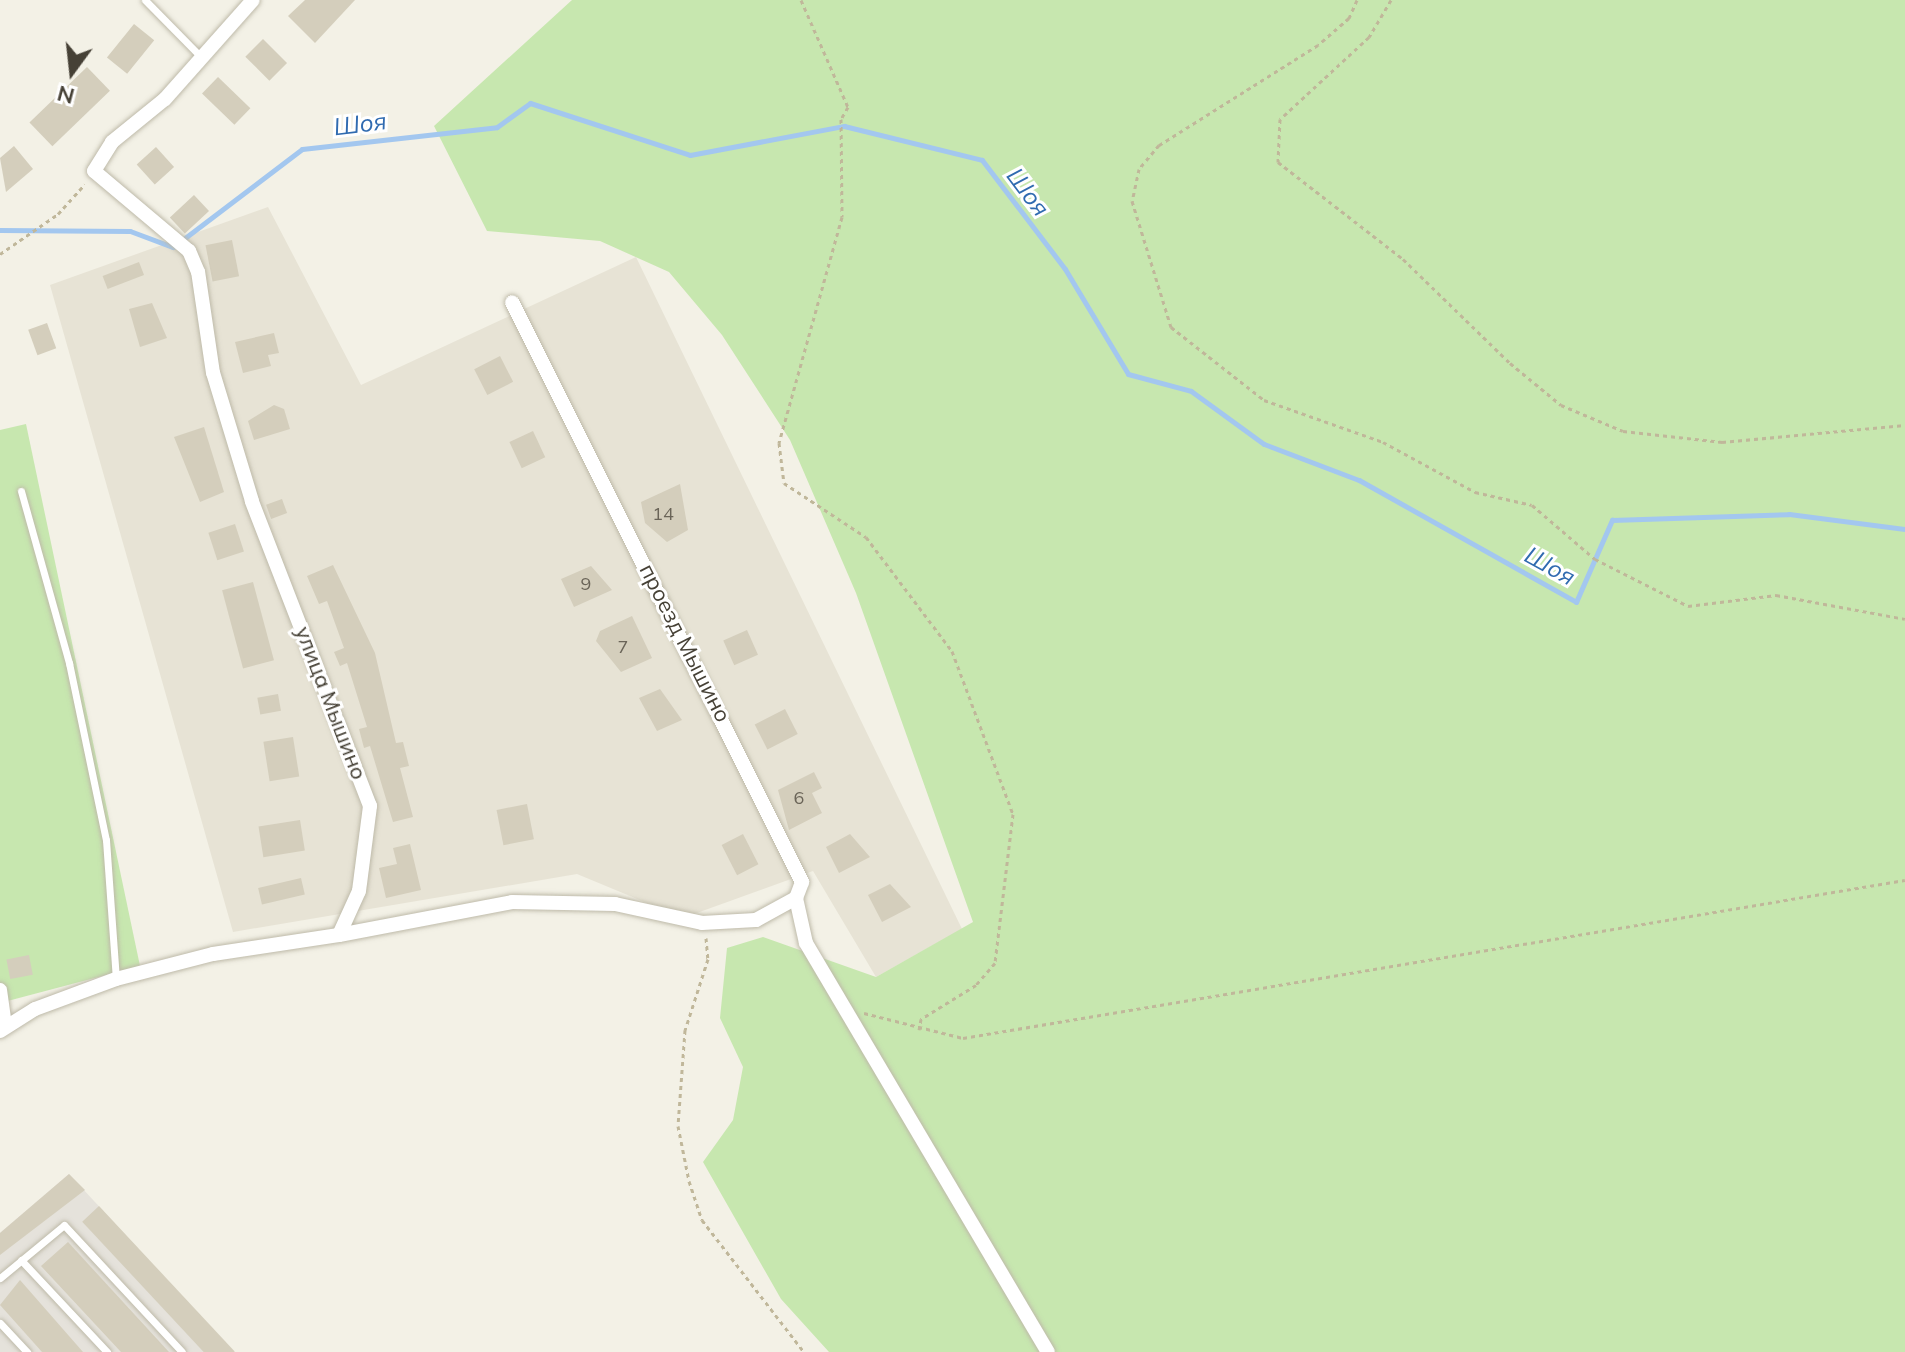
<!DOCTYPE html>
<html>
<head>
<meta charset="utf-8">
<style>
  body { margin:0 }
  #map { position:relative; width:1905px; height:1352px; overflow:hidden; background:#f3f1e6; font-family:Mulish,sans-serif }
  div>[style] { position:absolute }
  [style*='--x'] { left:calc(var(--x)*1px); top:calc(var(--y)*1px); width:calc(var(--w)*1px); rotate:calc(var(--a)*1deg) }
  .residential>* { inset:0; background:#e7e3d5 }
  .industrial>* { inset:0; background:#e5e2db }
  .green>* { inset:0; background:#c7e7af }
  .stream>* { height:5px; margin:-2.5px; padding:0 2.5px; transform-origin:2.5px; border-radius:2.5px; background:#a3c7ef }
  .building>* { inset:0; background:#d4cebc; transform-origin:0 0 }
  .path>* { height:3px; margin-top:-1.5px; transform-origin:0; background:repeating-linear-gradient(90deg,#c0b79a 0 4px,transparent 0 8px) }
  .roads { filter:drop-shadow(0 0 2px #bebaa9) drop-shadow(0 0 2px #bebaa9) }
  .lane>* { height:7px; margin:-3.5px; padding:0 3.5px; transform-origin:3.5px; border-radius:3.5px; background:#fff }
  .street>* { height:14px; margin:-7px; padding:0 7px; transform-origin:7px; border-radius:7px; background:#fff }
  span { translate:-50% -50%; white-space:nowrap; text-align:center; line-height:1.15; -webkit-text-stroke:6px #fff; paint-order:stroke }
  .number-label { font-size:18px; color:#6a6458 }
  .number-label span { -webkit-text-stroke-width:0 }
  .street-label { font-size:22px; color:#464136 }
  .water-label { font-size:24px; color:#306bb0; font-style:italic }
  .north { position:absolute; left:32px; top:32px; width:80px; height:80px; -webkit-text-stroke:6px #fff; paint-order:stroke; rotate:195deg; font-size:22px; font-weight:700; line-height:32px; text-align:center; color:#464136 }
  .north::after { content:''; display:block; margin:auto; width:28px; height:36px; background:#464136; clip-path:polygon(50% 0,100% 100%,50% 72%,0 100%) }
</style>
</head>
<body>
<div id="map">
  <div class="residential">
    <div style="clip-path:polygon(268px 207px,361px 385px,636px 257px,962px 929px,876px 977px,813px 871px,683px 918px,577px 874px,233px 932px,50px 285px)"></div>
  </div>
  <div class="industrial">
    <div style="clip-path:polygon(69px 1174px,234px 1352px,0 1352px,0 1233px)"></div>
  </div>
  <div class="green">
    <div style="clip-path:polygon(572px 0,1905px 0,1905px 1352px,829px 1352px,781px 1299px,703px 1162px,733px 1120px,743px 1067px,720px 1018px,727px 948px,763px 937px,876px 977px,973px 922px,856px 593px,790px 440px,722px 335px,669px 272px,600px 241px,487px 231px,434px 126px)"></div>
    <div style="clip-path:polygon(26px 424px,140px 966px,0 1003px,0 430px)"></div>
  </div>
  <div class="stream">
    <div style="--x:0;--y:230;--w:130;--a:0.4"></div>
    <div style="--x:130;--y:231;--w:46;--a:20.4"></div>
    <div style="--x:173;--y:247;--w:162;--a:-37.2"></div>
    <div style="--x:302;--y:149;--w:196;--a:-6.4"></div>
    <div style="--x:497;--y:127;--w:41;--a:-36"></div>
    <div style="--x:530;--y:103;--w:168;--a:18"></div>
    <div style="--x:690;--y:155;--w:157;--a:-10.7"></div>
    <div style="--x:844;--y:126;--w:142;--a:13.8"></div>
    <div style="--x:982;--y:160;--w:137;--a:52.7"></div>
    <div style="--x:1065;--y:269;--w:122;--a:59"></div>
    <div style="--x:1128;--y:374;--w:65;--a:15.1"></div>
    <div style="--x:1191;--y:391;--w:90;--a:36"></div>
    <div style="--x:1264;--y:444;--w:102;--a:20.8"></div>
    <div style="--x:1359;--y:480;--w:249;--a:29.3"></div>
    <div style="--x:1576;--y:602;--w:90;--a:-66.3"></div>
    <div style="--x:1612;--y:520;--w:177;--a:-1.9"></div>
    <div style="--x:1789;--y:514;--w:117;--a:7.4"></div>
  </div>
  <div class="building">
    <div style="clip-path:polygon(305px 0,355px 0,315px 43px,288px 16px)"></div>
    <div style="left:134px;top:24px;width:26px;height:43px;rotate:39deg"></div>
    <div style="left:263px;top:39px;width:34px;height:25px;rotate:45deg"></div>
    <div style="left:87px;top:67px;width:33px;height:80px;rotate:46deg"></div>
    <div style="left:218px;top:77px;width:45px;height:23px;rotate:44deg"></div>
    <div style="clip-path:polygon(14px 146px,33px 169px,6px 192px,0 158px)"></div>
    <div style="left:156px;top:147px;width:27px;height:26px;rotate:48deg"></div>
    <div style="left:194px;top:195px;width:22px;height:33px;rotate:47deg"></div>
    <div style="left:232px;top:240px;width:37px;height:27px;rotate:79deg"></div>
    <div style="left:139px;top:262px;width:14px;height:39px;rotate:69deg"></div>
    <div style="clip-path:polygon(152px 303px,167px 338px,140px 347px,129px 309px)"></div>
    <div style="left:47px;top:323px;width:27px;height:20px;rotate:70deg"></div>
    <div style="clip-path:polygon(274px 333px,279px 353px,268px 355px,271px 366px,243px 373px,235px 342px)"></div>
    <div style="left:500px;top:356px;width:29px;height:29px;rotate:63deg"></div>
    <div style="clip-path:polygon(274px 405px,284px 409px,290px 429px,254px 440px,248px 421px)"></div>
    <div style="clip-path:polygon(204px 427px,224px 492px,200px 502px,174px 437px)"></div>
    <div style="left:533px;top:431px;width:29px;height:26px;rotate:65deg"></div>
    <div style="clip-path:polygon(680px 484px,688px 530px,667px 542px,645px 523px,641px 502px)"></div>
    <div style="left:282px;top:499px;width:15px;height:17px;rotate:70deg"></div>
    <div style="left:235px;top:524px;width:29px;height:28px;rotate:72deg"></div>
    <div style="clip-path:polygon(333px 565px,375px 653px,396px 743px,403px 742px,409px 766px,400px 768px,413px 817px,393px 822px,370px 746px,364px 748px,359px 729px,367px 727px,347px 663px,340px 666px,334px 652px,344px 648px,327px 601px,319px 604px,307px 576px)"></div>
    <div style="clip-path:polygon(591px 566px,612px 590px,574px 607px,561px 579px)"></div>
    <div style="left:253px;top:582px;width:81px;height:32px;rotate:75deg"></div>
    <div style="clip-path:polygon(632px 616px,652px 658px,621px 672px,596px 641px,600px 631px)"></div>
    <div style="left:747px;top:630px;width:27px;height:26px;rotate:66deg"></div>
    <div style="clip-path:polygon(660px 689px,682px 720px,657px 731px,639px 698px)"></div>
    <div style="left:278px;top:694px;width:17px;height:21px;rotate:80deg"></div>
    <div style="left:785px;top:709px;width:28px;height:34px;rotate:63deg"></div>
    <div style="left:293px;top:737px;width:40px;height:30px;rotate:81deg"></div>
    <div style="clip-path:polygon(814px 772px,822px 788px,812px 793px,822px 813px,789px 830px,778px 790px)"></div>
    <div style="left:527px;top:804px;width:36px;height:31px;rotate:79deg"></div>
    <div style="left:300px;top:820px;width:31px;height:42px;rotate:81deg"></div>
    <div style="left:743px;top:834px;width:34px;height:24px;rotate:63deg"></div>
    <div style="clip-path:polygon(850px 834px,870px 857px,839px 873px,826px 847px)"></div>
    <div style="clip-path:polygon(410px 844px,421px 890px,386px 898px,379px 868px,397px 864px,393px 848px)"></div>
    <div style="left:301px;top:878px;width:17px;height:44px;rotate:77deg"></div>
    <div style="clip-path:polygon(890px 884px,911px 907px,882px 922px,868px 895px)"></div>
    <div style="left:29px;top:955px;width:20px;height:23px;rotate:79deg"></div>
    <div style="clip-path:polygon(69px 1174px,85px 1190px,0 1255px,0 1233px)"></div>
    <div style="left:99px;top:1206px;width:199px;height:23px;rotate:47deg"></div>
    <div style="clip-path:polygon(68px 1242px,169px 1352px,121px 1352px,41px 1266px)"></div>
    <div style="clip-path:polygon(20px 1280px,83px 1352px,42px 1352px,0 1305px)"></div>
  </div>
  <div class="path">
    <div style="--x:801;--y:0;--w:117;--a:66.3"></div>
    <div style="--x:848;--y:107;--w:14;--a:120"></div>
    <div style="--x:841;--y:119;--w:98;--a:89.4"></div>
    <div style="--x:842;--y:217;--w:235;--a:105.6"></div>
    <div style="--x:779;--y:443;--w:40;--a:82.9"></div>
    <div style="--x:784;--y:483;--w:98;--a:33.4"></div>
    <div style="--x:866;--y:537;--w:143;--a:53"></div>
    <div style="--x:952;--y:651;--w:174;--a:69.5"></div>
    <div style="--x:1013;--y:814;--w:150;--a:96.9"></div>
    <div style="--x:995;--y:963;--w:29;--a:131"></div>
    <div style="--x:976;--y:985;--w:65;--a:148.3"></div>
    <div style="--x:921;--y:1019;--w:11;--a:100"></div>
    <div style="--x:1357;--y:0;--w:20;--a:114"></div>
    <div style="--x:1349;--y:18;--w:41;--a:138.9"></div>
    <div style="--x:1318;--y:45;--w:188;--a:147.8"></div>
    <div style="--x:1159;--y:145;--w:31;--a:130"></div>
    <div style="--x:1139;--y:169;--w:33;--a:102"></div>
    <div style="--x:1132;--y:201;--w:132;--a:72.8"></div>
    <div style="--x:1171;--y:327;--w:118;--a:38.1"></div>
    <div style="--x:1264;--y:400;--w:126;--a:19.4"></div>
    <div style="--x:1383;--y:442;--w:105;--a:28.5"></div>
    <div style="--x:1475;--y:492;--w:58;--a:12.8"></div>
    <div style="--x:1532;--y:505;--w:83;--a:40.6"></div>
    <div style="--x:1595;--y:559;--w:104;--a:26.8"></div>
    <div style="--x:1688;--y:606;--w:89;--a:-7.1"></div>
    <div style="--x:1776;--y:595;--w:131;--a:10.5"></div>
    <div style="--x:1391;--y:0;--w:43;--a:120.7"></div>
    <div style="--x:1369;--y:37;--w:121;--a:137.3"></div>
    <div style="--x:1280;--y:119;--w:43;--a:92.7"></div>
    <div style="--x:1278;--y:162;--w:158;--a:37.8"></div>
    <div style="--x:1403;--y:259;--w:149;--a:44.2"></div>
    <div style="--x:1510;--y:363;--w:66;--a:39.5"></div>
    <div style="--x:1561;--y:405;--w:67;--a:22.8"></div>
    <div style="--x:1623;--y:431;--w:100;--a:6.3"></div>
    <div style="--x:1722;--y:442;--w:184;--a:-5.3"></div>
    <div style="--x:0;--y:254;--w:70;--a:-34.6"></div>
    <div style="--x:58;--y:214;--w:40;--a:-48"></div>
    <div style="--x:706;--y:938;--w:21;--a:85"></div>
    <div style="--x:708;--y:959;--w:75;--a:107.9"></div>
    <div style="--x:685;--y:1030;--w:96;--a:94.2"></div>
    <div style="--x:678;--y:1126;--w:56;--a:78.7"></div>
    <div style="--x:689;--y:1181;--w:41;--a:71.6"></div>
    <div style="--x:702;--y:1220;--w:167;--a:52.3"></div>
    <div style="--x:864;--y:1013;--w:102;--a:14.2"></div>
    <div style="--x:963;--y:1038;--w:955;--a:-9.52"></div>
  </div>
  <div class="roads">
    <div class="lane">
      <div style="--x:145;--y:0;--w:77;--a:45.5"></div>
      <div style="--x:21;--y:491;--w:179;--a:74.4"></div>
      <div style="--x:69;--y:663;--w:181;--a:78.2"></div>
      <div style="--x:106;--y:840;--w:139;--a:85.9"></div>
      <div style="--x:21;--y:1260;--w:126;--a:46.9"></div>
      <div style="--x:0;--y:1278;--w:83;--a:-39.6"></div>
      <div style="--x:64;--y:1225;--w:173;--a:47.1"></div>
      <div style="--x:0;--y:1323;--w:40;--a:47"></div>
    </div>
    <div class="street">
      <div style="--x:796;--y:898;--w:46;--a:77.5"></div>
      <div style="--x:806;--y:943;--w:475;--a:59.4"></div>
      <div style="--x:339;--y:935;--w:176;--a:-10.8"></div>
      <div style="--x:512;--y:902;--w:103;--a:1.1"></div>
      <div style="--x:615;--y:904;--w:89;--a:12.3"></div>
      <div style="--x:702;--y:923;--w:54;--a:-3.2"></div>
      <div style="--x:756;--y:920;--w:46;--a:-28.8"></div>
      <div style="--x:796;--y:898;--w:17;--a:-69"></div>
      <div style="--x:802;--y:882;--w:648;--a:-116.57"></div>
      <div style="--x:0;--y:990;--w:36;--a:82"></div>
      <div style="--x:0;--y:1031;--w:41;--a:-32.2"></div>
      <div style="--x:35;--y:1009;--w:86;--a:-20.3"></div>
      <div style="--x:116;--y:979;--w:100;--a:-14.5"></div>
      <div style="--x:213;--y:954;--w:127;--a:-8.6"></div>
      <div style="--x:339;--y:935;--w:48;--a:-65.6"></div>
      <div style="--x:359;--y:891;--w:86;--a:-82.6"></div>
      <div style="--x:370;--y:806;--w:327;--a:-111.2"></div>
      <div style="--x:252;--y:501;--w:134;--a:-106.9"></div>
      <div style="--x:213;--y:373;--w:102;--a:-98.4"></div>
      <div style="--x:198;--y:272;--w:23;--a:-113"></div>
      <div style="--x:189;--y:251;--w:124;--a:-139.9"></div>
      <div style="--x:94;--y:171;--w:34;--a:-58"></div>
      <div style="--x:112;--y:142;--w:68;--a:-39.1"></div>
      <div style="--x:165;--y:99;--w:132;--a:-48.4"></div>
    </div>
  </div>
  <div class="number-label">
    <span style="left:663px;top:514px">14</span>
    <span style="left:586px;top:584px">9</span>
    <span style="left:623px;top:647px">7</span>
    <span style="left:799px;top:798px">6</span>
  </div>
  <div class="street-label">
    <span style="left:685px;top:643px;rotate:63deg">проезд Мышино</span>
    <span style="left:331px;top:703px;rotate:69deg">улица Мышино</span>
  </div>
  <div class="water-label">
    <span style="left:360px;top:124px;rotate:-7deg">Шоя</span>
    <span style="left:1028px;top:192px;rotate:53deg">Шоя</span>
    <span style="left:1550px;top:566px;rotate:29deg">Шоя</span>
  </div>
  <div class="north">N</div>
</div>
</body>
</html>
